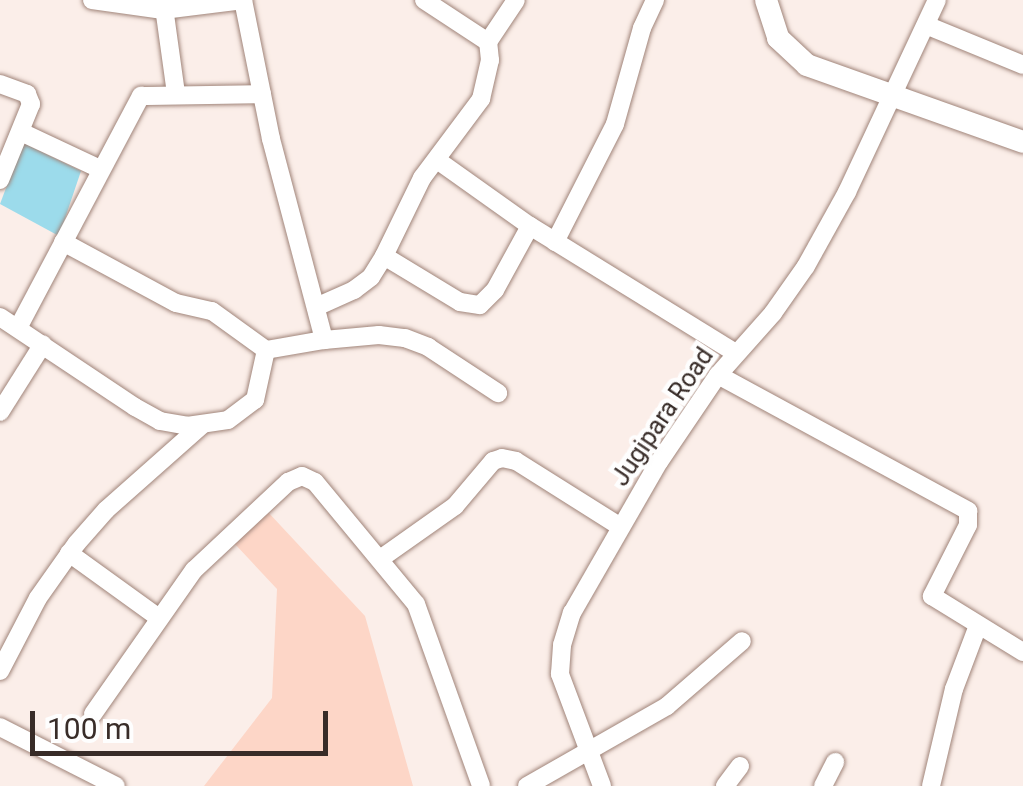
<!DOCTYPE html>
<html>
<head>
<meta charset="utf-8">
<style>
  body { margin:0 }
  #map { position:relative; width:1023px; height:786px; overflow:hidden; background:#fbeee9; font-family:Roboto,sans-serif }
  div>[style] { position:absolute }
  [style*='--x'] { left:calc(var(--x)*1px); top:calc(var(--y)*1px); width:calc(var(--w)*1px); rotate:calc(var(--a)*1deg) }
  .green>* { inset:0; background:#fdd6c7 }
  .water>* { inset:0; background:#9cdbeb }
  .roads { filter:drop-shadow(0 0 2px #a08479) drop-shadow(0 0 2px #a08479) }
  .minor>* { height:18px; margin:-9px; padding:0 9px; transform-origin:9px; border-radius:9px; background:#fff }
  .tertiary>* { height:22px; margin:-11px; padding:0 11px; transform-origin:11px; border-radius:11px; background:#fff }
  span { translate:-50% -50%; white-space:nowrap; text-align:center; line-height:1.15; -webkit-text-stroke:9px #fefefe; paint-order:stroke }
  .street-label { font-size:25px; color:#382c28 }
  .scale { position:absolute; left:30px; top:711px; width:298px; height:45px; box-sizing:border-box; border:5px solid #382c28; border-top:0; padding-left:12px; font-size:30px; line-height:35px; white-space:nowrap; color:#382c28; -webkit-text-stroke:8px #fefefe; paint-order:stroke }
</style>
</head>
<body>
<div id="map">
  <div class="green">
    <div style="clip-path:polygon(267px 511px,365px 616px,413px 786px,204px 786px,272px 698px,277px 589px,234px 543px)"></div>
  </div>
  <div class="water">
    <div style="clip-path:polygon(23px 143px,81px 171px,59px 236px,0 204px)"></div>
  </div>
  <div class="roads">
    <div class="minor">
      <div style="--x:92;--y:0;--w:72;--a:8"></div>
      <div style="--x:163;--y:10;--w:81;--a:-7.1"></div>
      <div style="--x:163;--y:0;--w:95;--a:82.1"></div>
      <div style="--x:243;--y:0;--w:142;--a:78.6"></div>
      <div style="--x:271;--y:139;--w:208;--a:75.2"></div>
      <div style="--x:424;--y:0;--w:77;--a:33.3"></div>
      <div style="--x:488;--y:42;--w:50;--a:-56.3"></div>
      <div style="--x:926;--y:25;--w:105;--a:22.4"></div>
      <div style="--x:0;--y:84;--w:29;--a:20"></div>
      <div style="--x:27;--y:94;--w:11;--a:68"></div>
      <div style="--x:31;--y:104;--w:82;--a:112.2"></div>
      <div style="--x:21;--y:132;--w:87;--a:25.1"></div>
      <div style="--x:437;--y:160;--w:114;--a:35.4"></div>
      <div style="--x:530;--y:226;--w:242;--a:31.7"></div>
      <div style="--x:63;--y:242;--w:128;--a:28.4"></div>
      <div style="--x:176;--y:303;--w:37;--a:13"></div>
      <div style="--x:212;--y:311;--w:67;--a:35.8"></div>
      <div style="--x:555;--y:242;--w:132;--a:-63"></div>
      <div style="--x:615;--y:124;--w:100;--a:-74.3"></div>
      <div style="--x:642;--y:28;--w:31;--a:-65"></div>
      <div style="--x:384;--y:256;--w:89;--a:31.2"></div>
      <div style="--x:460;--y:302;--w:20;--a:9"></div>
      <div style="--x:480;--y:305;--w:21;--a:-45"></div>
      <div style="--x:495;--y:290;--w:73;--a:-61.3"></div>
      <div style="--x:316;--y:307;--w:42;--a:-24.1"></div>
      <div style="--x:354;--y:290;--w:21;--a:-37"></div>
      <div style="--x:371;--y:277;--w:25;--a:-58"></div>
      <div style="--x:384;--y:256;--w:87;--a:-64"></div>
      <div style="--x:422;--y:178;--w:99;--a:-53.2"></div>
      <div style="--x:481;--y:99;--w:40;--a:-77"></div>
      <div style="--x:490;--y:60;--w:18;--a:-96"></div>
      <div style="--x:0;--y:317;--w:162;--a:33.7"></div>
      <div style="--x:135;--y:407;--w:29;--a:29"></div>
      <div style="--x:160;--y:421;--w:27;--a:10"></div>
      <div style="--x:187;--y:426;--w:41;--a:-8.3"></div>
      <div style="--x:228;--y:420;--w:34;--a:-37"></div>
      <div style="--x:255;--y:400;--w:51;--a:-77.6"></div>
      <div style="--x:266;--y:350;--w:59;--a:-9.8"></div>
      <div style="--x:324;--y:340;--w:55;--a:-5.2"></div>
      <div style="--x:379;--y:335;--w:26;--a:7"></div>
      <div style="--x:405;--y:338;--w:25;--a:21"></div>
      <div style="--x:428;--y:347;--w:84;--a:33.3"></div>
      <div style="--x:18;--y:328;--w:263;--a:-62.1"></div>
      <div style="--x:141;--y:96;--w:121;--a:-0.9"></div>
      <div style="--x:718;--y:375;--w:285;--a:28.5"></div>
      <div style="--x:968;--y:511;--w:14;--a:90"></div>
      <div style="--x:968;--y:525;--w:80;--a:116.9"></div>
      <div style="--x:932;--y:596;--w:107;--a:31.6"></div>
      <div style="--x:0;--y:412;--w:80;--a:-57.7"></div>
      <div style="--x:69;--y:553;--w:111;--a:35.8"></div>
      <div style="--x:380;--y:559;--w:92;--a:-35.2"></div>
      <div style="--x:455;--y:506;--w:59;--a:-49.8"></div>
      <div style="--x:493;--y:461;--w:9;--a:-18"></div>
      <div style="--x:502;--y:458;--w:14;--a:12"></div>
      <div style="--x:516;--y:461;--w:124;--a:32.2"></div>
      <div style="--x:0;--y:671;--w:82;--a:-62.5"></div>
      <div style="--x:38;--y:598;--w:67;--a:-54.7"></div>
      <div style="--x:77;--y:543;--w:44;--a:-48.7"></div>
      <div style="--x:106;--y:510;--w:127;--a:-41.5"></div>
      <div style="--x:93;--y:714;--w:176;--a:-55"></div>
      <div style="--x:194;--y:570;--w:129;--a:-43.1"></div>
      <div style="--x:288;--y:482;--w:15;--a:-23"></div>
      <div style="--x:302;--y:476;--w:14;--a:25"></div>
      <div style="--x:315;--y:482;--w:158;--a:50.4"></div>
      <div style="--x:416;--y:604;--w:193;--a:70.3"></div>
      <div style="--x:0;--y:727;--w:130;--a:27"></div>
      <div style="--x:527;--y:786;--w:161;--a:-29.7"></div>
      <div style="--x:667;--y:706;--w:99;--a:-40.9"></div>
      <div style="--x:602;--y:786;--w:120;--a:-110.6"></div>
      <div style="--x:560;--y:674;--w:29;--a:-86"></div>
      <div style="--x:562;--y:645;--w:34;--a:-73"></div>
      <div style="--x:572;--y:613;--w:174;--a:-60.1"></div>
      <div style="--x:659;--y:462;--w:105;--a:-55.9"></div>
      <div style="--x:718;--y:375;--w:83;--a:-48.4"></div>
      <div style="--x:773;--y:313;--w:57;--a:-54.9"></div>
      <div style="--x:806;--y:266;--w:85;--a:-61"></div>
      <div style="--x:847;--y:192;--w:212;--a:-64.9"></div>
      <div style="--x:725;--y:786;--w:25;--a:-53"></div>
      <div style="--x:823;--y:786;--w:27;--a:-63"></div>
      <div style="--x:931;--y:786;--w:100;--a:-76.7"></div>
      <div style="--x:954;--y:689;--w:65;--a:-69.3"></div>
    </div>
    <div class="tertiary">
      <div style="--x:766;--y:0;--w:40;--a:72"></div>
      <div style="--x:778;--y:38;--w:40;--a:43"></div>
      <div style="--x:807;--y:65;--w:229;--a:19.6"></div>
    </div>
  </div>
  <div class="street-label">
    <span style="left:663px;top:417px;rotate:-56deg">Jugipara Road</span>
  </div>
  <div class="scale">100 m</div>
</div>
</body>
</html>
